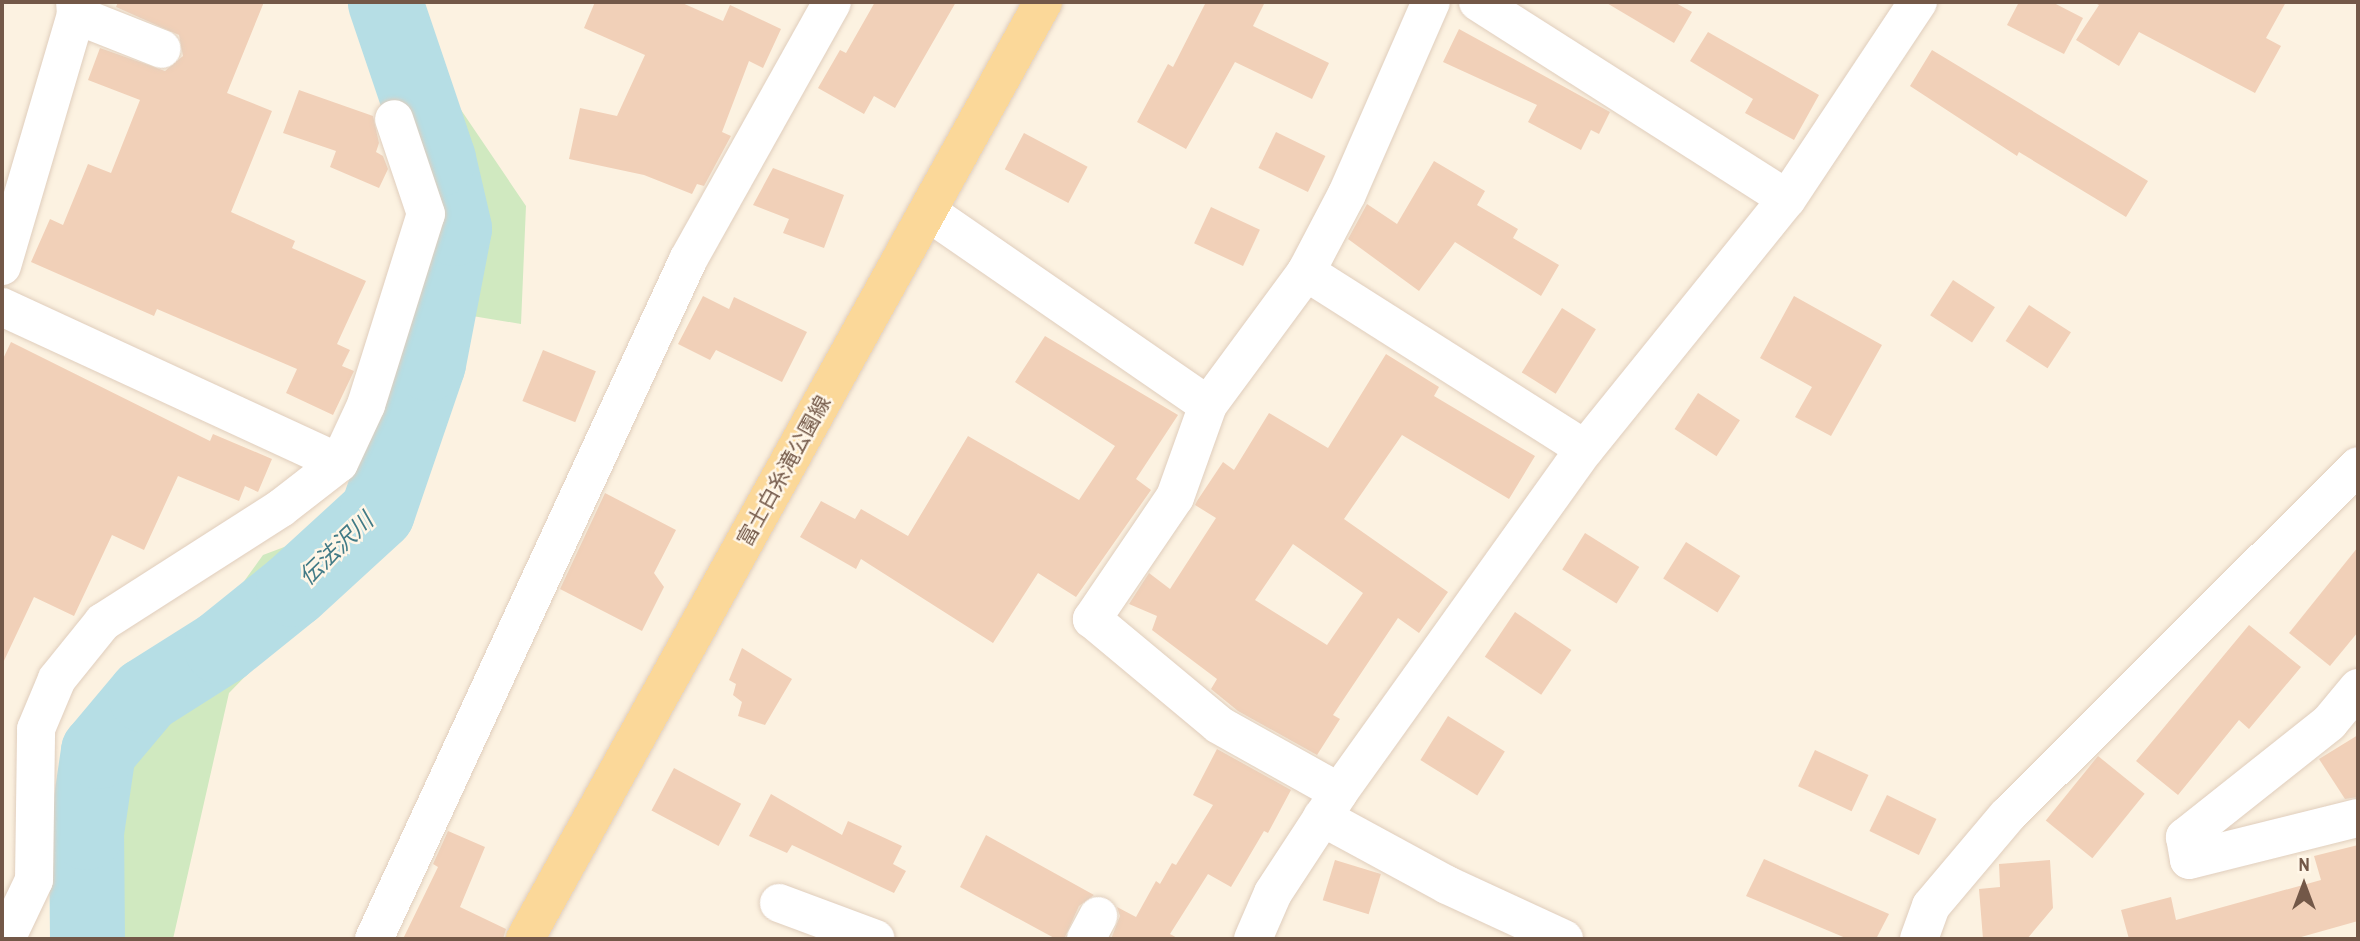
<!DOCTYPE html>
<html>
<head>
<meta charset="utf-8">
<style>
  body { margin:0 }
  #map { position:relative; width:2360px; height:941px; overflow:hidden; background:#fcf2e1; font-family:"Archivo Narrow","Noto Sans JP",sans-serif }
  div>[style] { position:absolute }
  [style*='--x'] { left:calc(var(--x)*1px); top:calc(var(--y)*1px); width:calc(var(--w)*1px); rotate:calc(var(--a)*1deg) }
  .green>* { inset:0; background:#d0e9c0 }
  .river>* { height:75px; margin:-37.5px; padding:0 37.5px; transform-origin:37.5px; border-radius:37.5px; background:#b6dee5 }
  .building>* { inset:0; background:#f1d0b8; transform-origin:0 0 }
  .roads { filter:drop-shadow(0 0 2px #e0cebd) drop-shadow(0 0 2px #e0cebd) }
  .minor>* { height:38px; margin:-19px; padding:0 19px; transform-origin:19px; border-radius:19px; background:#fff }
  .major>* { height:38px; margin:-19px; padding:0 19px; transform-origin:19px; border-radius:19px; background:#fbd899 }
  span { translate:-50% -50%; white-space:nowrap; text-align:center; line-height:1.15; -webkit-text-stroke:5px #fff6e7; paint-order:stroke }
  .street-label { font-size:21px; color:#735848 }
  .water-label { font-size:23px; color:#417a86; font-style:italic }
  .frame { position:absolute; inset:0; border:4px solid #735848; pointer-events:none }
  .north { position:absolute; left:2269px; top:850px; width:70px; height:70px; -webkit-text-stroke:5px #fff6e7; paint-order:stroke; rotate:0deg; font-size:19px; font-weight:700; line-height:28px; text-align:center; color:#735848 }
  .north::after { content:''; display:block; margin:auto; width:24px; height:32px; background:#735848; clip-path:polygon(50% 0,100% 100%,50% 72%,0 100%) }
</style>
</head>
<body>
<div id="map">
  <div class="green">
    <div style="clip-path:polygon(348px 2px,422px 2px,457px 104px,526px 206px,521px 324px,430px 309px,428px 178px)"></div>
    <div style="clip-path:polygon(377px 512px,350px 569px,229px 693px,173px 939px,53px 939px,82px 742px,195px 649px,263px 555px)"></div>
  </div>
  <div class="river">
    <div style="--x:87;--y:939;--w:107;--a:-90.5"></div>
    <div style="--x:86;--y:832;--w:82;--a:-81.6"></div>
    <div style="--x:98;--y:751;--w:73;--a:-50"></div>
    <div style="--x:145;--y:695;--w:90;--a:-32.3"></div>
    <div style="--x:221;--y:647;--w:92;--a:-38.9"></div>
    <div style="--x:293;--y:589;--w:114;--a:-42.5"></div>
    <div style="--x:377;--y:512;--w:157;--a:-71.1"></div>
    <div style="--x:428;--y:363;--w:137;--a:-79.1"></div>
    <div style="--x:454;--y:228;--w:71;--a:-103.1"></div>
    <div style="--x:438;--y:159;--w:166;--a:-108.7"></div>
  </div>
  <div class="building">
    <div style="clip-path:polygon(118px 2px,264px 2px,227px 93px,272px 111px,231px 212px,295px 241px,292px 248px,366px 281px,337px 344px,350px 350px,342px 366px,354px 371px,333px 415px,286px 393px,297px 369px,157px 309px,154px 316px,31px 262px,50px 219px,63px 225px,88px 164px,111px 173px,140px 100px,88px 80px,100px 48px,165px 71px,183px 56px,179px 35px,116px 7px)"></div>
    <div style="clip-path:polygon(595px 2px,680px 2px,723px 21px,730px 5px,781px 29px,763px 68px,749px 61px,722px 132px,731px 136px,704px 186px,697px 184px,692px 194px,644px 175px,569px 159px,580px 108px,617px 116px,645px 55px,584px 28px)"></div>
    <div style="clip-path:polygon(875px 2px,956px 2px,895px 108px,874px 96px,864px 114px,818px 88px,840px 50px,846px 53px)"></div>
    <div style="clip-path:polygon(1206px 2px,1265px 2px,1253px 26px,1329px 63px,1312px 99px,1235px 62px,1186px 149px,1137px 122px,1168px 64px,1173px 67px)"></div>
    <div style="clip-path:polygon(1605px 2px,1674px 2px,1692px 12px,1674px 43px)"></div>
    <div style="clip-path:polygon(2019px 2px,2052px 2px,2083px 18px,2064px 54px,2007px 25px)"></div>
    <div style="clip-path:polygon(2093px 2px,2286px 2px,2266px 38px,2281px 46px,2255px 93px,2139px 32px,2119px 66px,2076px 40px,2099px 5px)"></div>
    <div style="clip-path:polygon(1459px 29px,1610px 112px,1599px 134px,1591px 130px,1581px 150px,1528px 122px,1537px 105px,1443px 62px)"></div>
    <div style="clip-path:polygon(1708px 32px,1819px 95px,1794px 140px,1745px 113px,1753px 99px,1690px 61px)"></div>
    <div style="clip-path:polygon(1932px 50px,2148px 181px,2126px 217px,2019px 152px,2017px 156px,1910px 86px)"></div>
    <div style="clip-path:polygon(299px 90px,373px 116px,379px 143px,376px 152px,383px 156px,388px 169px,379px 188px,330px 167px,336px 151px,283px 133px)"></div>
    <div style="left:1276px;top:132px;width:55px;height:40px;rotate:26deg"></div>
    <div style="left:1024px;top:133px;width:72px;height:41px;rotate:28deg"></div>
    <div style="clip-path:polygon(1434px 161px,1485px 191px,1477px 205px,1518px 229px,1513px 238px,1559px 265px,1541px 296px,1455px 242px,1419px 291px,1348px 239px,1367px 204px,1397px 224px)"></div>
    <div style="clip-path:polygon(773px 168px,844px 195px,824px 248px,783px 233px,789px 219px,753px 205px)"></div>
    <div style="left:1211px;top:207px;width:54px;height:40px;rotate:25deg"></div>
    <div style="left:1953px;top:280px;width:50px;height:42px;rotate:33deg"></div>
    <div style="clip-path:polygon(703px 296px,729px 309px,734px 297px,807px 332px,782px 382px,716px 350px,710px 360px,678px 344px)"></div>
    <div style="clip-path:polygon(1794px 296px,1882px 345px,1831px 436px,1795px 417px,1812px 387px,1760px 358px)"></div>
    <div style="left:2029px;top:305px;width:50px;height:43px;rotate:33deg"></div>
    <div style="left:1562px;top:308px;width:40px;height:76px;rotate:32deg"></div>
    <div style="clip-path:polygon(1045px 336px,1178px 415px,1136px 479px,1151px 490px,1076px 597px,1038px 573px,993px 643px,861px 559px,856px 569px,800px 537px,821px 501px,855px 519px,861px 509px,908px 536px,968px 436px,1079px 500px,1115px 446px,1015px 382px)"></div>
    <div style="clip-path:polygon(11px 342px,210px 441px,213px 434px,272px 459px,258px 492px,245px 486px,239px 501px,178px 476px,144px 550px,112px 535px,74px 616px,34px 597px,2px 665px,2px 361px)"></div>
    <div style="left:543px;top:350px;width:57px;height:55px;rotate:22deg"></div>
    <div style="clip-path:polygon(evenodd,1386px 354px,1439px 387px,1434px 396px,1535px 456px,1509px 499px,1402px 435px,1344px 519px,1448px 592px,1419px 633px,1398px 618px,1333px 715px,1340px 719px,1317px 755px,1238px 711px,1211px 689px,1217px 679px,1152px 630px,1157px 616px,1129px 604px,1149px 573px,1170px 589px,1216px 518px,1195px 505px,1197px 501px,1223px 462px,1234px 470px,1269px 413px,1328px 448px,1386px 354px,1293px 544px,1363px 593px,1327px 645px,1255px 600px,1293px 544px)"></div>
    <div style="left:1698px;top:393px;width:50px;height:43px;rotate:33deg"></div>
    <div style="clip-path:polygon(605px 493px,676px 530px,654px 573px,664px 587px,642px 631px,560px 589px)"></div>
    <div style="left:1585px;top:533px;width:64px;height:43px;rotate:32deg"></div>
    <div style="left:1686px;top:542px;width:64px;height:43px;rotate:32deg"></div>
    <div style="clip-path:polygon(2358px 547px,2358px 632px,2330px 666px,2289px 633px)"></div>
    <div style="left:1515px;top:612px;width:68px;height:54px;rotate:34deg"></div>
    <div style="clip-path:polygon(2249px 625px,2301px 667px,2249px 729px,2239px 720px,2178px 795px,2136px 761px)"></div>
    <div style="clip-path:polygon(742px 648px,792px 679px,765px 725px,738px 716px,742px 702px,733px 695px,736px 684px,729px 680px)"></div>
    <div style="left:1448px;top:716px;width:67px;height:52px;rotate:32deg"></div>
    <div style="clip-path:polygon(2358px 735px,2358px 797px,2345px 799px,2319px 759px)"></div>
    <div style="clip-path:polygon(1217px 749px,1291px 790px,1268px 833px,1264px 831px,1231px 887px,1208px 874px,1170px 934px,1179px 939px,1111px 939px,1120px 916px,1117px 907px,1136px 917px,1156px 881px,1160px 884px,1172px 863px,1176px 865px,1213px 805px,1193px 795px)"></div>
    <div style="left:1815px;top:750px;width:59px;height:40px;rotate:25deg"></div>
    <div style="left:2098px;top:756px;width:60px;height:83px;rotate:39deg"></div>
    <div style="left:674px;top:768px;width:76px;height:48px;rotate:28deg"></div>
    <div style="clip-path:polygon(771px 794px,842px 835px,848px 821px,902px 846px,893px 864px,906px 871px,894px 893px,792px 845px,787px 853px,749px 836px)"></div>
    <div style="left:1887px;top:795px;width:55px;height:40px;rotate:26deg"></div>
    <div style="clip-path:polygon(448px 831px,485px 847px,460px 907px,506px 929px,503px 939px,403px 939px,438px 867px,433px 864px)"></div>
    <div style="clip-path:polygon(986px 835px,1094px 895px,1079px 906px,1064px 939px,1056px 939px,960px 887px)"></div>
    <div style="clip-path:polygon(2358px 845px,2358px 921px,2294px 939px,2129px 939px,2121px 910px,2171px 897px,2176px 920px,2321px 880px,2314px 856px)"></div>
    <div style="clip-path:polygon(1764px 859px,1889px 914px,1876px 939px,1848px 939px,1746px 896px)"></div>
    <div style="left:1335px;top:860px;width:48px;height:42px;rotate:17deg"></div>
    <div style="clip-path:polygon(2050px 860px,2053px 908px,2027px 939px,1983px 939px,1979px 889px,2000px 887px,1999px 864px)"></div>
  </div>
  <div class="roads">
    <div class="minor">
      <div style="--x:1478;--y:2;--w:366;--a:32.5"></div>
      <div style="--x:76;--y:15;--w:92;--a:21.6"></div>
      <div style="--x:928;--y:212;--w:340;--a:34.6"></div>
      <div style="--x:1208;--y:405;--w:165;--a:-53.6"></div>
      <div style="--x:1306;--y:272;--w:88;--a:-62.3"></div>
      <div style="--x:1347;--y:194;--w:210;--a:-66.4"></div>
      <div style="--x:2;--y:266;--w:262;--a:-73.6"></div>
      <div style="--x:76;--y:15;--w:13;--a:-94"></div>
      <div style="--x:1306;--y:272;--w:330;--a:32.4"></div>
      <div style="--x:2;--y:307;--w:371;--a:24.8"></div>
      <div style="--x:1208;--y:405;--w:98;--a:109.7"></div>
      <div style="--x:1175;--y:497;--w:148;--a:124.2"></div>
      <div style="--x:1092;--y:619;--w:165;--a:39.8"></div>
      <div style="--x:1219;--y:725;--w:137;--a:29.2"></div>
      <div style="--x:2358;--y:688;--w:45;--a:129.6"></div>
      <div style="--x:2329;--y:723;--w:184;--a:141.6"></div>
      <div style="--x:2185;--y:837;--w:23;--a:80"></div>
      <div style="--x:2189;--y:860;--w:174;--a:-14"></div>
      <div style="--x:1322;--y:817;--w:142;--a:28.5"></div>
      <div style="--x:1447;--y:885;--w:129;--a:24.8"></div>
      <div style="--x:779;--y:903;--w:103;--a:20.4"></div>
      <div style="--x:6;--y:939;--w:65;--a:-64.6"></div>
      <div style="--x:34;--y:880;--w:151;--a:-89.2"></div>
      <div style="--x:36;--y:729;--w:54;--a:-67.2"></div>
      <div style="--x:57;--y:679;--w:73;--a:-51.1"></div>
      <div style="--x:103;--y:622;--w:211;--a:-32.6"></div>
      <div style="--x:281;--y:508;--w:73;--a:-37.8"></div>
      <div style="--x:339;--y:463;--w:64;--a:-65"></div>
      <div style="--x:366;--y:405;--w:200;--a:-72.6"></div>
      <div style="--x:426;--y:214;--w:100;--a:-108.6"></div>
      <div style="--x:374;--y:939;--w:748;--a:-65.18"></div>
      <div style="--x:688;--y:260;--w:295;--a:-60.8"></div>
      <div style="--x:1086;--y:939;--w:26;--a:-62"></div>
      <div style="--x:1253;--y:939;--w:50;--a:-66.5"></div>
      <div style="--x:1273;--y:893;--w:121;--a:-56.8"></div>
      <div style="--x:1339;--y:792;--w:422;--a:-54.4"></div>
      <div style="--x:1585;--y:449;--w:321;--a:-51.1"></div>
      <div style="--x:1787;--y:199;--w:237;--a:-56.4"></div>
      <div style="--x:1919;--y:939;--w:35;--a:-70"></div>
      <div style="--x:1931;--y:906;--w:119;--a:-49.8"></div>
      <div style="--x:2008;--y:815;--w:494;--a:-44.9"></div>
    </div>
    <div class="major">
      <div style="--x:525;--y:939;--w:1071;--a:-61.06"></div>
    </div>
  </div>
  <div class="street-label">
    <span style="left:784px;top:471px;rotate:-61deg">富士白糸滝公園線</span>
  </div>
  <div class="water-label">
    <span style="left:336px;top:549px;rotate:-44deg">伝法沢川</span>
  </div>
  <div class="frame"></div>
  <div class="north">N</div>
</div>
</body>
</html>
